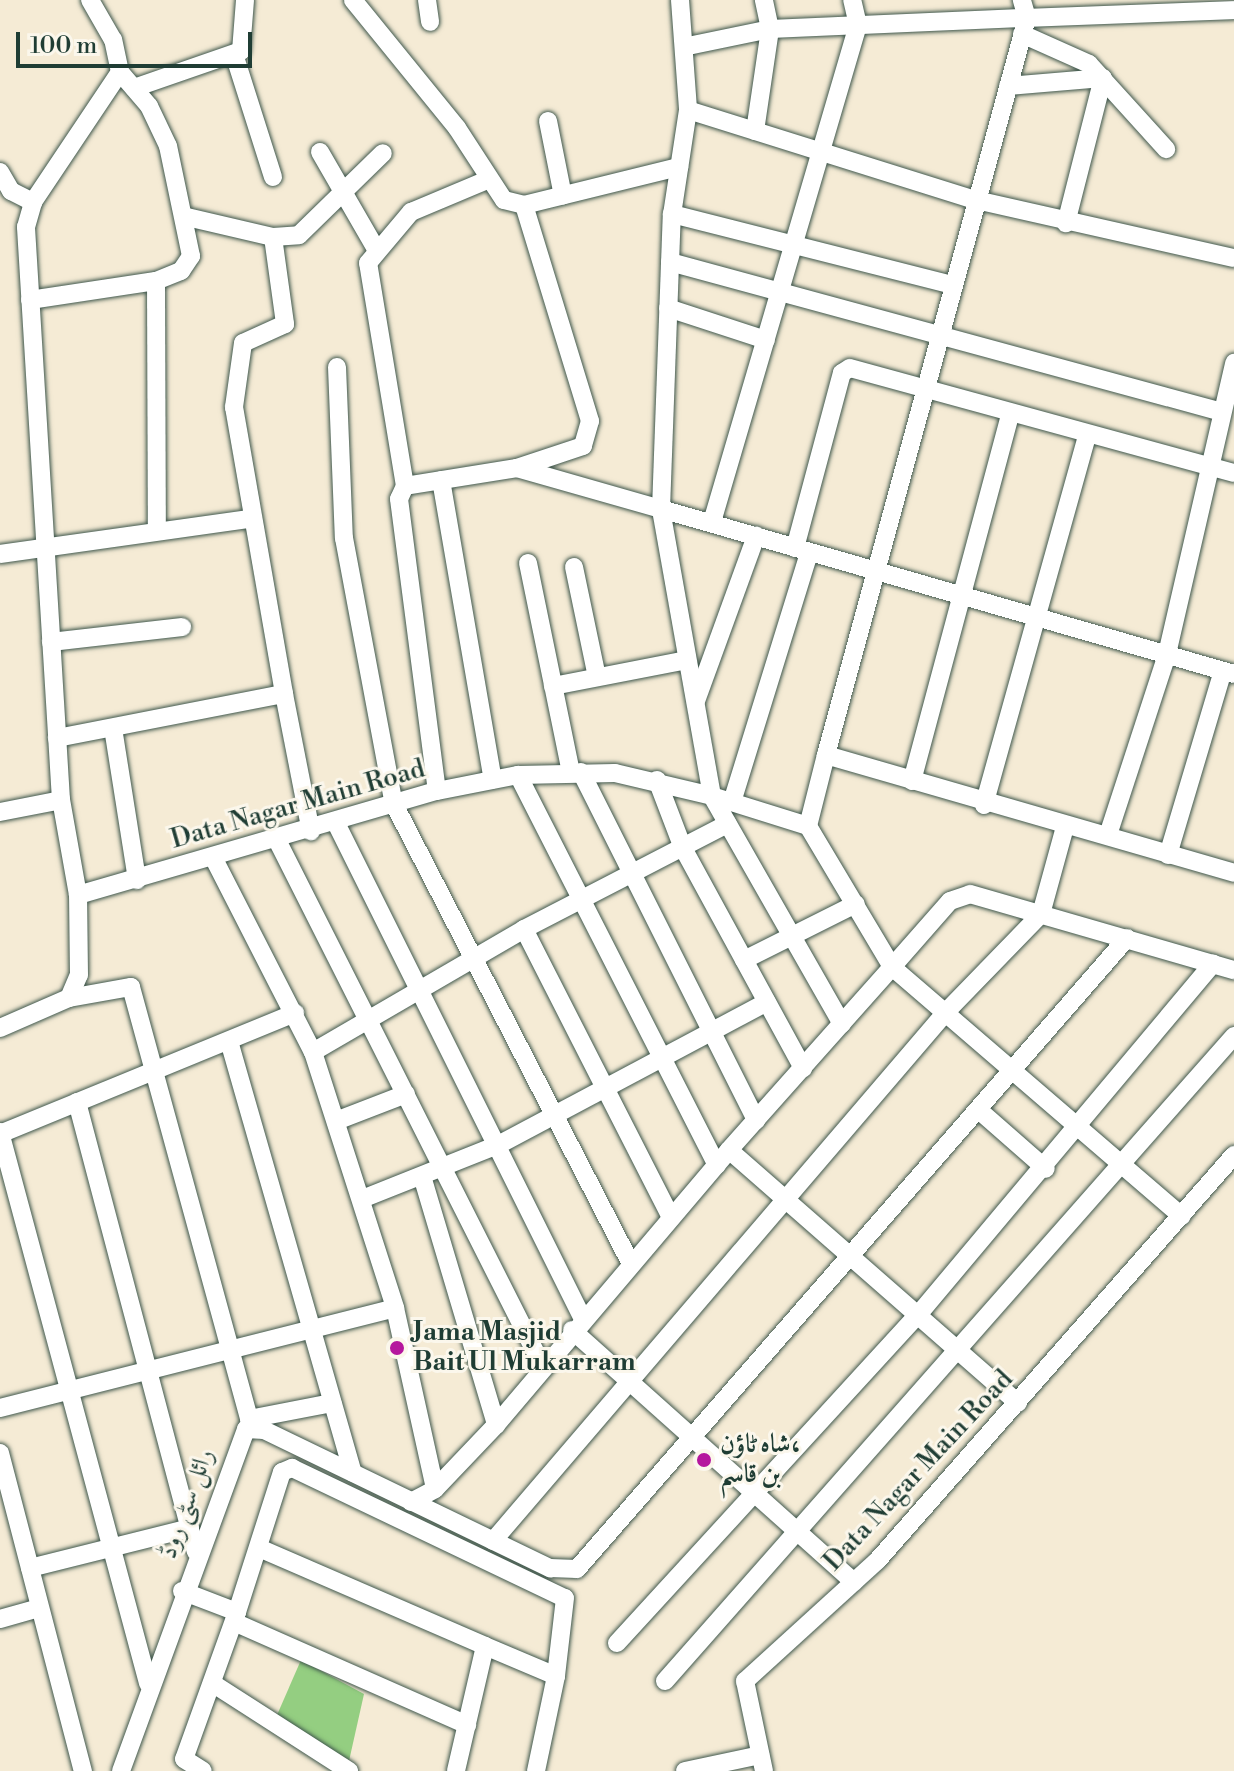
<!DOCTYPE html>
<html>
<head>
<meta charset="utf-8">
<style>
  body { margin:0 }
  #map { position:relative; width:1234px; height:1771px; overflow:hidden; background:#f5ebd5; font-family:"Libre Bodoni",Amiri,serif }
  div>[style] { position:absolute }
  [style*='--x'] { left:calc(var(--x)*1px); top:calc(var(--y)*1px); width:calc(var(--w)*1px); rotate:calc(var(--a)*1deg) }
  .green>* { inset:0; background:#94ce81 }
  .roads { filter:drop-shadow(0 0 2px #3f574c) drop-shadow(0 0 2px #3f574c) }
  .minor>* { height:18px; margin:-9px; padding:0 9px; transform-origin:9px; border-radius:9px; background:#fff }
  .dots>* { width:22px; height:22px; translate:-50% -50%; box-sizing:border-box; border:4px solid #fbf7ec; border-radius:50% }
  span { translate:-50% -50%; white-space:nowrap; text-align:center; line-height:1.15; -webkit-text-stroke:6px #fbf7ec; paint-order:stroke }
  .street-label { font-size:26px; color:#1f3d34 }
  .poi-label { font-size:26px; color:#1f3d34; font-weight:700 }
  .left { translate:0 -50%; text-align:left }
  .scale { position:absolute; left:16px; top:32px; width:236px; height:36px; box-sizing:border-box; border:4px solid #1f3d34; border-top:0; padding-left:10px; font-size:24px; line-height:28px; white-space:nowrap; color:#1f3d34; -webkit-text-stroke:6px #fbf7ec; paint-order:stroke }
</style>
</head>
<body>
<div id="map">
  <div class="green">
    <div style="clip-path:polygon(301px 1660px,364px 1694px,349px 1761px,277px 1715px)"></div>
  </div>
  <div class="roads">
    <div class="minor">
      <div style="--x:353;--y:0;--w:165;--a:50.9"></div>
      <div style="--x:457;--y:128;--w:86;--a:56.9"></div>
      <div style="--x:504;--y:200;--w:21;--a:14"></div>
      <div style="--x:524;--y:205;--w:226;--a:73"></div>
      <div style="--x:590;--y:421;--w:26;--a:106"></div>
      <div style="--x:583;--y:446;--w:70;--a:161.6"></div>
      <div style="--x:517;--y:468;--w:113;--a:170.9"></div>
      <div style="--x:405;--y:486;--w:14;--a:115"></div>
      <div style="--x:399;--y:499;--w:294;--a:82.6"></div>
      <div style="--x:427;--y:0;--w:22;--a:82"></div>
      <div style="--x:680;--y:0;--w:110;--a:85.8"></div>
      <div style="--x:688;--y:110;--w:105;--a:98.7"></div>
      <div style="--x:672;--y:214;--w:289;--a:14.2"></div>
      <div style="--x:1234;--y:10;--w:207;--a:177.8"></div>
      <div style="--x:1027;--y:18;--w:764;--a:105.26"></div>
      <div style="--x:826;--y:755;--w:425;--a:16.1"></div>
      <div style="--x:1022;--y:34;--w:73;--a:24.1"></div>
      <div style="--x:1089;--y:64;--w:115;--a:47.8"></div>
      <div style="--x:688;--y:46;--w:84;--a:-11.7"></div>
      <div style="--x:770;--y:29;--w:257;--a:-2.5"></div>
      <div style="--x:1027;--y:18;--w:19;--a:-106"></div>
      <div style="--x:234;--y:54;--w:129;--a:72.4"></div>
      <div style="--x:1008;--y:86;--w:95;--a:-4.8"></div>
      <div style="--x:1103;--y:78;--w:150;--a:104.3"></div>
      <div style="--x:134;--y:88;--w:113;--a:-19.1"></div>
      <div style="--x:241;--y:51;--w:51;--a:-85.5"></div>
      <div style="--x:688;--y:110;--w:302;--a:17.4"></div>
      <div style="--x:976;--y:200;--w:264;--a:12.7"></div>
      <div style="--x:548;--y:121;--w:76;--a:78.7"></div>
      <div style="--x:755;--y:131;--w:103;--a:-81.6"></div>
      <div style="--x:770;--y:29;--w:30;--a:-102"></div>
      <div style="--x:320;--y:152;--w:112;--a:60"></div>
      <div style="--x:0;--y:172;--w:22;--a:60"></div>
      <div style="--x:11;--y:191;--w:25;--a:27"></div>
      <div style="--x:524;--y:205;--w:160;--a:-13.8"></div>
      <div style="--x:187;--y:217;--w:88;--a:13.1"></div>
      <div style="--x:273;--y:237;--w:26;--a:-4"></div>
      <div style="--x:299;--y:235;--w:117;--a:-44.3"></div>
      <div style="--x:273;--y:237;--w:88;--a:82.1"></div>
      <div style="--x:285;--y:324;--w:46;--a:155.7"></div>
      <div style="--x:243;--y:343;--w:65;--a:98"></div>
      <div style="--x:234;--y:407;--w:291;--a:80.1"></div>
      <div style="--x:670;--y:262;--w:572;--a:15.2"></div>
      <div style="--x:156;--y:281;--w:250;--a:89.8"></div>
      <div style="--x:30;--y:300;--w:127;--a:-8.6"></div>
      <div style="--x:156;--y:281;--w:27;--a:-22"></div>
      <div style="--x:181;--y:271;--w:18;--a:-56"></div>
      <div style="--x:191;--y:256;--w:112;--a:-101.8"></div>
      <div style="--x:168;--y:146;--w:44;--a:-115.4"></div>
      <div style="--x:149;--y:106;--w:45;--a:-130.5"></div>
      <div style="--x:668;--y:308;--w:103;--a:18.1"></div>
      <div style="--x:337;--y:367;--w:171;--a:87.7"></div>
      <div style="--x:344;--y:538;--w:271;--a:79.4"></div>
      <div style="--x:394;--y:804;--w:517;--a:62.74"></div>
      <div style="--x:517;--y:468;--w:150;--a:15.9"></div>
      <div style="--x:661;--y:509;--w:295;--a:-87.9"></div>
      <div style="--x:441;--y:480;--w:304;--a:80.2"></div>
      <div style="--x:405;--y:486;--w:226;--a:-99.4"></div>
      <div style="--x:368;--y:263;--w:67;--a:-49.9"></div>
      <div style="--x:411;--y:212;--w:82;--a:-22.8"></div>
      <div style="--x:712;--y:522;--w:518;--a:-73.63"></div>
      <div style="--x:858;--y:25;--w:26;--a:-103"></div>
      <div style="--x:795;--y:548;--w:181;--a:-75"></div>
      <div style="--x:842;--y:373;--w:9;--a:-32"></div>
      <div style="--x:850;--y:368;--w:398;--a:15.3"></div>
      <div style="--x:0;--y:554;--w:250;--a:-8"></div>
      <div style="--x:528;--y:563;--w:214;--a:78.4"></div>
      <div style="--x:574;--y:567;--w:112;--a:78.2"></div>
      <div style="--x:51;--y:642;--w:132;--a:-6.5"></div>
      <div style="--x:553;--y:686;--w:136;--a:-11"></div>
      <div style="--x:696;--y:701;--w:176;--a:-70"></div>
      <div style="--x:113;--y:728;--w:154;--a:81"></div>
      <div style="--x:57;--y:738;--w:231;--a:-11"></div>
      <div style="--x:284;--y:694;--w:140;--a:78.9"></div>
      <div style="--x:581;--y:772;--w:390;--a:63.3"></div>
      <div style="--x:518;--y:775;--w:438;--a:63"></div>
      <div style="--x:657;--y:780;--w:73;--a:69.1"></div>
      <div style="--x:683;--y:848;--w:251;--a:61.4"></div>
      <div style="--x:912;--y:781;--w:380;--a:-75"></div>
      <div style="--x:732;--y:802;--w:261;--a:-72.8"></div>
      <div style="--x:984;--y:805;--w:384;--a:-74.4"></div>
      <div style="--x:0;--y:812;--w:62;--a:-11.1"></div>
      <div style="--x:336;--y:823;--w:554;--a:63.53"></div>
      <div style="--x:808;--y:826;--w:73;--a:-75.8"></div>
      <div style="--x:1108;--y:835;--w:190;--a:-71.9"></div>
      <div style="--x:1167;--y:654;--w:299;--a:-77"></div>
      <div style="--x:277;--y:840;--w:590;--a:63.22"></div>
      <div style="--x:1168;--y:855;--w:192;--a:-73.4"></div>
      <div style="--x:213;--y:857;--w:219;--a:62.9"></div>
      <div style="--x:313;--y:1052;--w:269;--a:72.2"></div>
      <div style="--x:395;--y:1308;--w:185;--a:77.5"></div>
      <div style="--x:78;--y:895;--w:97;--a:-100.1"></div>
      <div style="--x:61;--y:800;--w:574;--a:-93.5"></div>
      <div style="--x:26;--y:227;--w:26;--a:-74"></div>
      <div style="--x:33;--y:202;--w:156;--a:-56.2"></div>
      <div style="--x:120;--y:72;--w:33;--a:-102"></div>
      <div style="--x:113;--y:40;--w:46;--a:-119.9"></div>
      <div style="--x:524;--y:929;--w:324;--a:63"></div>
      <div style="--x:744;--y:960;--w:125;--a:-26.6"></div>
      <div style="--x:69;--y:998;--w:63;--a:-10.1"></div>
      <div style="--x:131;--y:987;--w:456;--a:74.7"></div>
      <div style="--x:842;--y:1024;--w:262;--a:-119.7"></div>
      <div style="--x:712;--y:796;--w:101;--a:17.4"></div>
      <div style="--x:808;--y:826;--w:164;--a:59.2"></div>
      <div style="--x:892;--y:967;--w:88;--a:-48.7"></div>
      <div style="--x:950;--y:901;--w:21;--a:-19"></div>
      <div style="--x:970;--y:894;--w:275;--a:16.1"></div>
      <div style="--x:0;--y:1028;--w:75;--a:-23.5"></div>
      <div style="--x:69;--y:998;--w:25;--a:-67"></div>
      <div style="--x:79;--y:975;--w:80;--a:-90.7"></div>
      <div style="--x:78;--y:895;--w:374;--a:-16.2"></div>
      <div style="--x:437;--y:791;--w:83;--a:-11.2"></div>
      <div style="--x:518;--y:775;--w:97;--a:-1.2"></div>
      <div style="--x:615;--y:773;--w:100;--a:13.3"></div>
      <div style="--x:712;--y:796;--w:291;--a:-100.1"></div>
      <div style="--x:661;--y:509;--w:596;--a:16.06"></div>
      <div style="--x:229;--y:1041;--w:449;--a:74"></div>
      <div style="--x:313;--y:1052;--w:244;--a:-30.2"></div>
      <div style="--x:524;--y:929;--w:229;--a:-27.3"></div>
      <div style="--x:77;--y:1102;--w:465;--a:75.2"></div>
      <div style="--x:981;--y:1112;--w:86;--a:41.2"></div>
      <div style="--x:336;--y:1121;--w:75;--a:-21.1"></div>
      <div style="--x:0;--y:1132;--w:571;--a:74.97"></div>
      <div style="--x:0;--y:1134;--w:319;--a:-22.3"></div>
      <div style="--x:729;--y:1150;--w:245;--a:-48.3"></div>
      <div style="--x:892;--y:967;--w:382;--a:40.7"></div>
      <div style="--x:422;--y:1176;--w:260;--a:73.4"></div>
      <div style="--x:362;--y:1199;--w:149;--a:-21.7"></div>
      <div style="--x:500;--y:1144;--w:302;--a:-28"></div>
      <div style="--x:572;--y:1330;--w:378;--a:41.8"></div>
      <div style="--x:0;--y:1408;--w:407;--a:-14.2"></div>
      <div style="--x:249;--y:1419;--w:85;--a:-10.9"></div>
      <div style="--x:0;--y:1453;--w:329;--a:75.4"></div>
      <div style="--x:411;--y:1502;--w:27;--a:-28"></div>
      <div style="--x:435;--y:1489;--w:88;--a:-46.4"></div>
      <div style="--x:496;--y:1425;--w:360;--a:-49.7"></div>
      <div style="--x:729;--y:1150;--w:384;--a:41.2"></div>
      <div style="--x:493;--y:1541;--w:695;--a:-49.43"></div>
      <div style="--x:945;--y:1013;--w:138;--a:-45.9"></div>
      <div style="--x:1041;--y:914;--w:90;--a:-74.6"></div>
      <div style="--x:259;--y:1548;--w:246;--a:23.4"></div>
      <div style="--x:30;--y:1568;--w:165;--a:-14"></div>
      <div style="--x:182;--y:1591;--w:59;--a:20.9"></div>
      <div style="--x:237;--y:1612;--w:156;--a:109.8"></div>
      <div style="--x:184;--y:1759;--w:22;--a:32"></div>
      <div style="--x:237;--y:1612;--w:147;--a:-72.2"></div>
      <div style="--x:282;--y:1472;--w:11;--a:-22"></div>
      <div style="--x:292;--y:1468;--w:302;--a:25.5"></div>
      <div style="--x:565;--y:1598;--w:79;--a:96.6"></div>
      <div style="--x:556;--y:1676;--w:77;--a:-157.1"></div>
      <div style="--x:485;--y:1646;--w:128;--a:103.1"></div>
      <div style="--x:0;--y:1619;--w:41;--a:-15.8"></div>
      <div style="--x:234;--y:1622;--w:255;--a:23.8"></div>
      <div style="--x:617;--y:1643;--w:445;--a:-47.5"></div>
      <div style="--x:918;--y:1315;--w:459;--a:-50"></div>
      <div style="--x:665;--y:1681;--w:860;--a:-48.58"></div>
      <div style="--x:212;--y:1683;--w:163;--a:32.7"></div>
      <div style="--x:121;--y:1771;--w:364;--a:-69.9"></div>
      <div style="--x:246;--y:1429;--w:18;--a:3"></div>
      <div style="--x:264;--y:1430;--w:318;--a:25.8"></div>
      <div style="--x:550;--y:1568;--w:27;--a:2"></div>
      <div style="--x:577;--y:1569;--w:837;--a:-48.92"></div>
      <div style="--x:536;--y:1771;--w:97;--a:-78.1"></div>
      <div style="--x:685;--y:1771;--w:77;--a:-12"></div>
      <div style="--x:764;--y:1771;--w:92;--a:-101.9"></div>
      <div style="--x:745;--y:1681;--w:178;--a:-42.3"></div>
      <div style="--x:877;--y:1561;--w:541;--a:-48.67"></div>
    </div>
  </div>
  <div class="dots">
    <div style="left:397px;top:1348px;background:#b5179e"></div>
    <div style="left:704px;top:1460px;background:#b5179e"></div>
  </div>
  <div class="street-label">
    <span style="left:298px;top:805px;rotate:-16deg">Data Nagar Main Road</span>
    <span style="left:919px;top:1471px;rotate:-47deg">Data Nagar Main Road</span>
    <span style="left:187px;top:1504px;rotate:-70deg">رائل سٹی روڈ</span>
  </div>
  <div class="poi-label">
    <span class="left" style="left:413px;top:1348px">Jama Masjid<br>Bait Ul Mukarram</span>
    <span class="left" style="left:720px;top:1460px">شاہ ٹاؤن،<br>بن قاسم</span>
  </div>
  <div class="scale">100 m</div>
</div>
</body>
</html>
